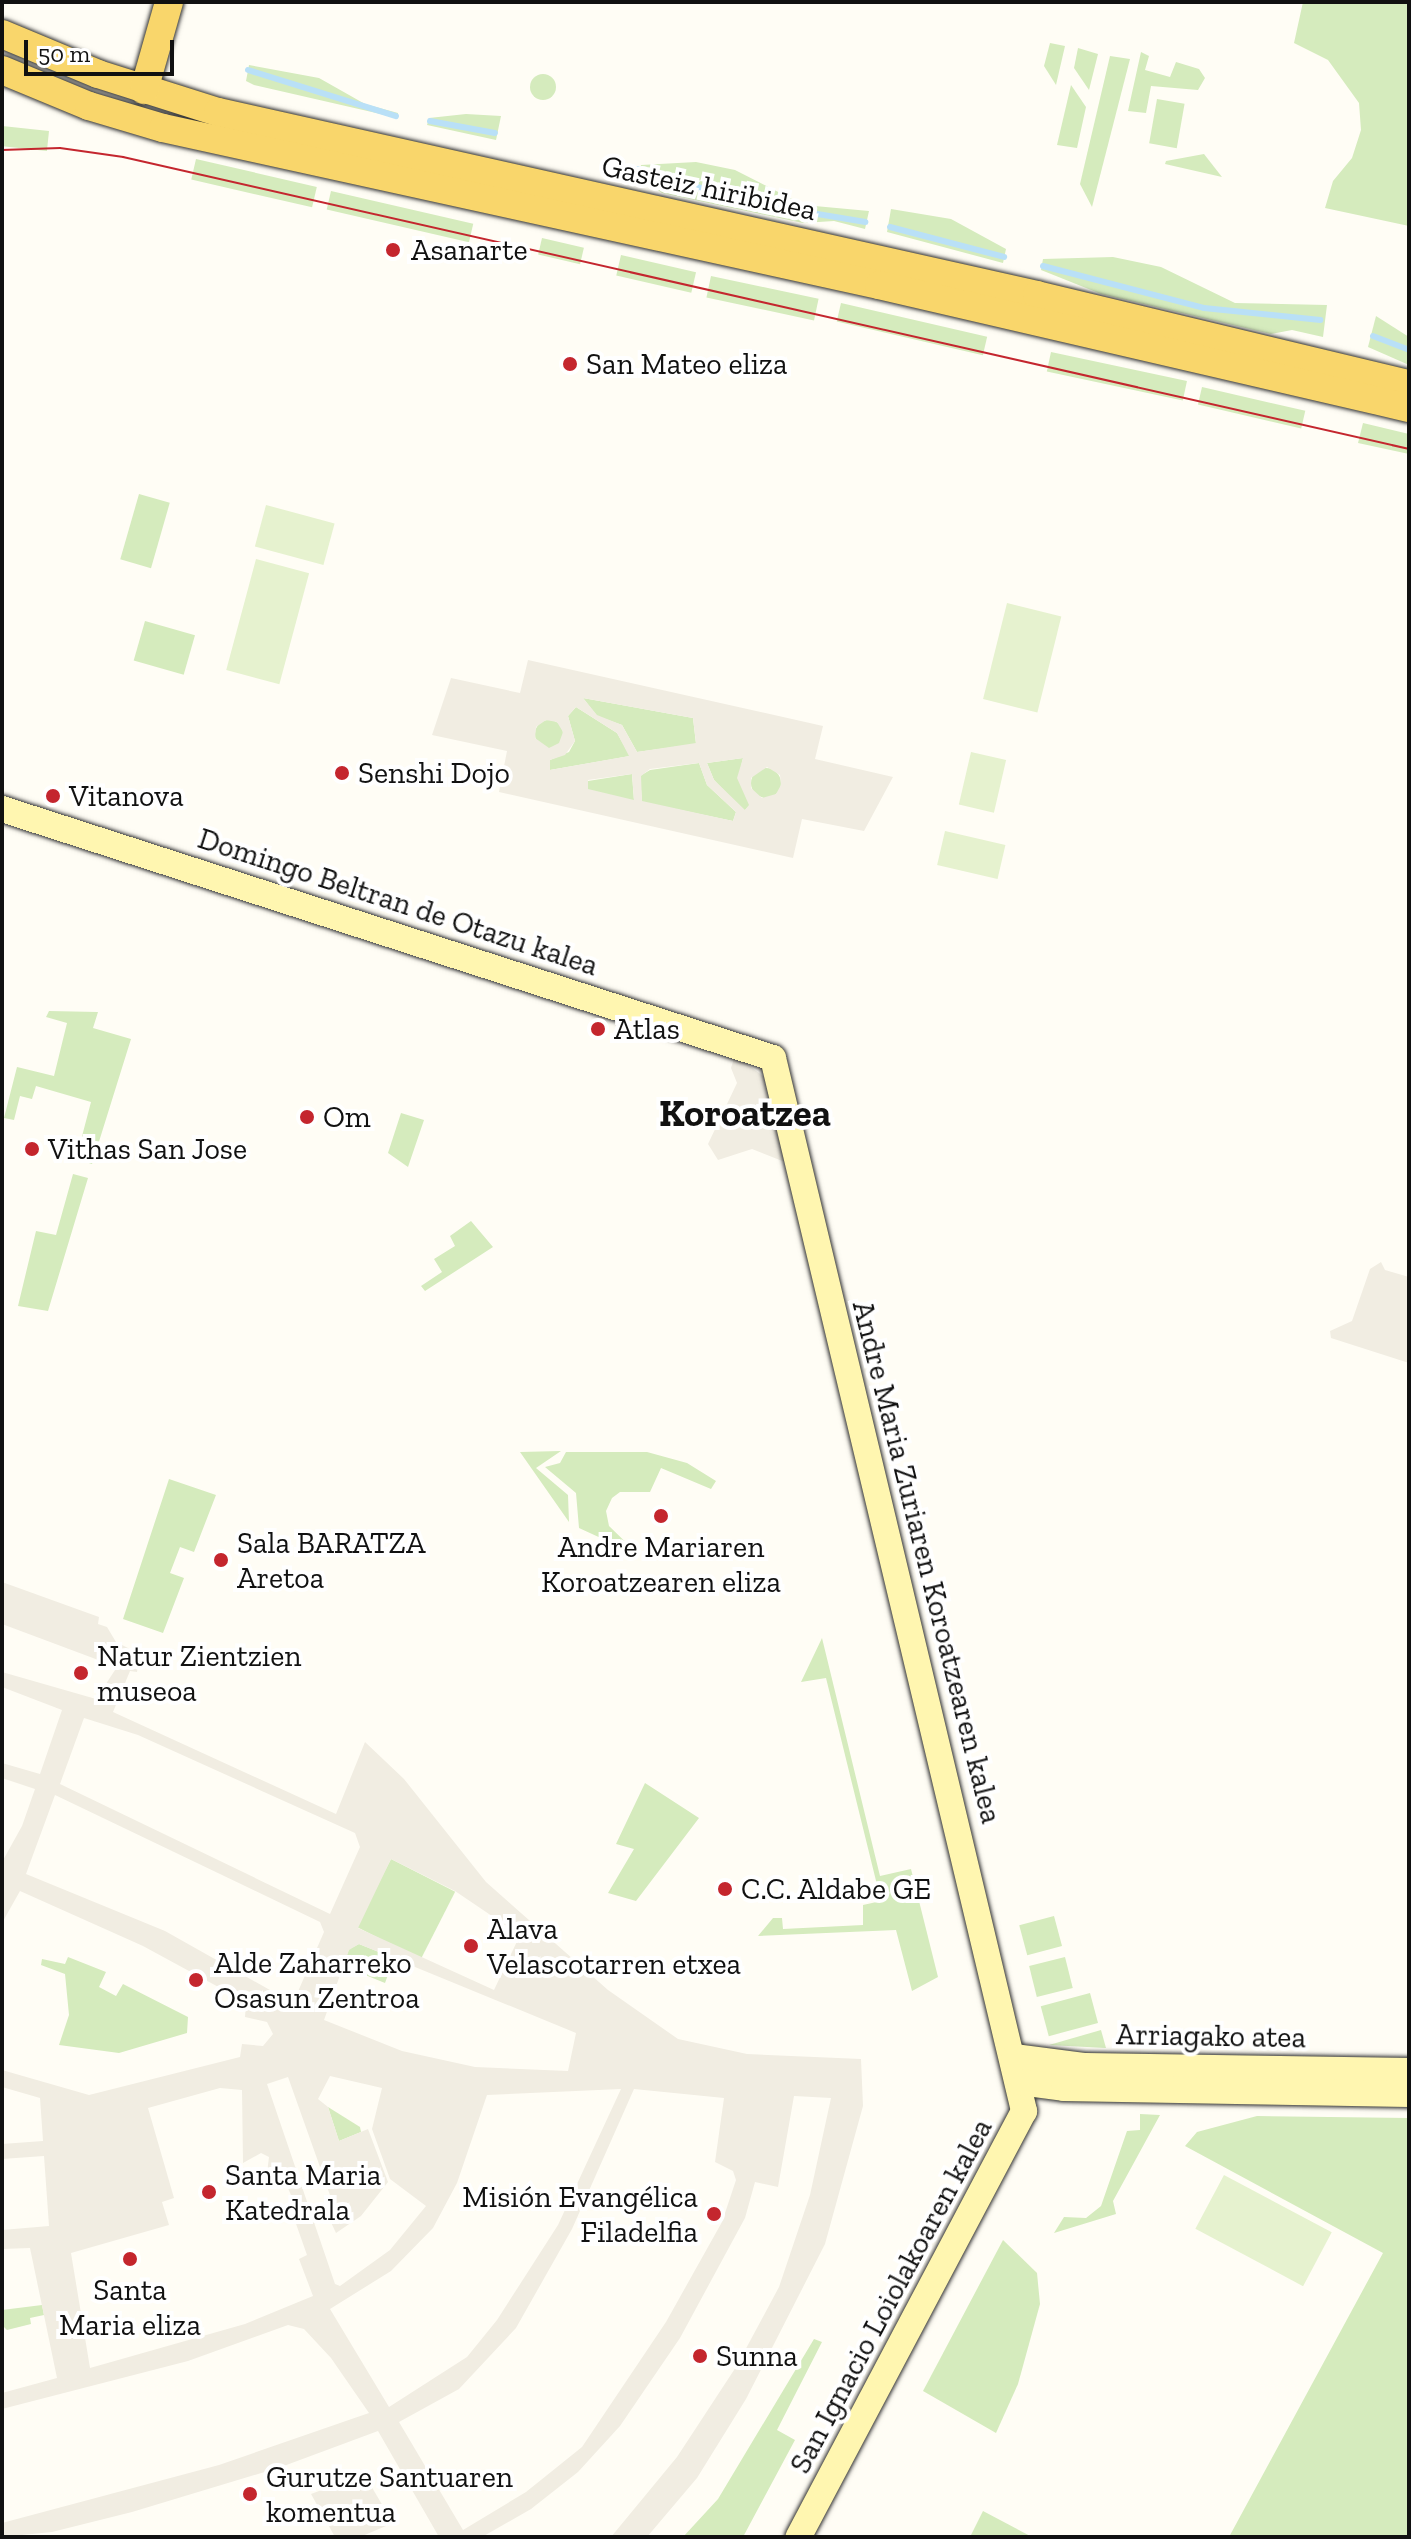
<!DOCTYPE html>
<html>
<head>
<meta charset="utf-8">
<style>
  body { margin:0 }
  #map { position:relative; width:1411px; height:2539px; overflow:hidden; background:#fffdf5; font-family:"Zilla Slab",serif }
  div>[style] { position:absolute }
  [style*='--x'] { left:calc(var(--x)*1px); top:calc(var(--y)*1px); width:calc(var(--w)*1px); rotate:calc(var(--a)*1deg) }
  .green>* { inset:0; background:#d5ebbd; transform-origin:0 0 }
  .round { border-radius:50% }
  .pitch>* { inset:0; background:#e6f2cf; transform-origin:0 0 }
  .plaza>* { inset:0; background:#f1ede2 }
  .stream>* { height:6px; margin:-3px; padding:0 3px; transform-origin:3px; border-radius:3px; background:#b9e0f7 }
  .roads { filter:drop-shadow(0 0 2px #333) drop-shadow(0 0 2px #333) }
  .secondary>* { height:26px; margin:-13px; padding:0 13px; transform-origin:13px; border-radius:13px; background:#fff6b0 }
  .primary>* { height:28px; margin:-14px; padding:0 14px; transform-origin:14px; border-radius:14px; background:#f9d66b }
  .tram>* { height:2px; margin:-1px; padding:0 1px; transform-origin:1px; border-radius:1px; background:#c4262e }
  .dots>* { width:22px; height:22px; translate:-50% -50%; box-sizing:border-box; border:4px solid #fff; border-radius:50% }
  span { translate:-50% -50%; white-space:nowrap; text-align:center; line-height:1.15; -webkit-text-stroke:8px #fff; paint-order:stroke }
  .street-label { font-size:30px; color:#111 }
  .poi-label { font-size:30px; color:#111 }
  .left { translate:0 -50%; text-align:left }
  .right { translate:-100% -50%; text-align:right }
  .district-label { font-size:38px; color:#111; font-weight:700 }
  .frame { position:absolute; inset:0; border:4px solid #111; pointer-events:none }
  .scale { position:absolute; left:24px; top:40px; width:150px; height:36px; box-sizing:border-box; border:4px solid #111; border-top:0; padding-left:10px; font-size:24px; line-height:28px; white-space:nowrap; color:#111; -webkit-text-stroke:6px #fff; paint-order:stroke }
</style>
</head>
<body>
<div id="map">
  <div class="green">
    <div style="clip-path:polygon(1303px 2px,1409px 2px,1409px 226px,1325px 208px,1333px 181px,1352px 158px,1361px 130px,1359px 103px,1328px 60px,1294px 43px)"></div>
    <div style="clip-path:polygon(1050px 43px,1065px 46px,1056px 85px,1044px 66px)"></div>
    <div style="clip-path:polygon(1078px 48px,1098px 54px,1089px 90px,1074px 68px)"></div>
    <div style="clip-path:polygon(1141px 52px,1149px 56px,1145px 70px,1170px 77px,1176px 62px,1199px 69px,1205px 78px,1198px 90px,1151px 86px,1146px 113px,1128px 111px)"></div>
    <div style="clip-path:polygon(1110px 56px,1130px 59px,1092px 207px,1080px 184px)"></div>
    <div style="clip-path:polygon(249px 65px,319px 78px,365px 104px,398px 113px,398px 118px,254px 85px,246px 81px)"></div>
    <div class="round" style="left:530px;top:74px;width:26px;height:26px"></div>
    <div style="clip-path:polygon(1071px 85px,1086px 107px,1077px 148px,1057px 145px)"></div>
    <div style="left:1157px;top:99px;width:28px;height:45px;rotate:10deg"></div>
    <div style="clip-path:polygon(466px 114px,501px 116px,496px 140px,427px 125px,429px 118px)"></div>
    <div style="left:49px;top:131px;width:20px;height:47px;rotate:96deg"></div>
    <div style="clip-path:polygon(1204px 154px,1222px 177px,1165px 164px,1166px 161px)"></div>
    <div style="left:196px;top:159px;width:124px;height:21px;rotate:13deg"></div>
    <div style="clip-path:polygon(696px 162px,735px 170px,804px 205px,869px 211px,865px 229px,834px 221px,803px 223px,662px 193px,639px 177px,641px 165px)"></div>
    <div style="left:331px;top:191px;width:146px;height:19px;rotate:13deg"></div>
    <div style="clip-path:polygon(891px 209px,951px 219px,1006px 249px,1003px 263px,887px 232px)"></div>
    <div style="left:542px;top:238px;width:43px;height:17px;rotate:13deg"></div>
    <div style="left:621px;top:255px;width:77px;height:21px;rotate:13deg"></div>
    <div style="clip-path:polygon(1113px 257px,1161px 267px,1235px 303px,1327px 305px,1323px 337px,1292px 330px,1271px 334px,1101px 294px,1041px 270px,1043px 259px)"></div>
    <div style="left:711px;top:276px;width:110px;height:22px;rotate:12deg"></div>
    <div style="left:841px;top:303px;width:150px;height:19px;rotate:13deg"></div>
    <div style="clip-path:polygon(1376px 316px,1409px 337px,1409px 365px,1368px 347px)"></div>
    <div style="left:1051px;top:352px;width:139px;height:20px;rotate:12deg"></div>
    <div style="left:1202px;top:387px;width:106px;height:18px;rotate:13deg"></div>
    <div style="clip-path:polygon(1363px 423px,1409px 434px,1409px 454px,1358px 443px)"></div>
    <div style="left:139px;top:494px;width:32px;height:68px;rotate:16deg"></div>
    <div style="left:145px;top:621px;width:52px;height:41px;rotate:16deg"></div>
    <div style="clip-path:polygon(583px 698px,693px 718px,696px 744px,637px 752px,622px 725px,597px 716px)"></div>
    <div style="clip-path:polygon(576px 707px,617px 733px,630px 756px,550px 770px,550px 760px,569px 752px,575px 741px,568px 716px)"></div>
    <div class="round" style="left:535px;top:720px;width:28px;height:28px"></div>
    <div style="clip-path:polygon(743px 758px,740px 771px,750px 805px,744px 811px,714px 780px,707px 763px)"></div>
    <div style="clip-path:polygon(699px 763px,707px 785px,736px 812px,733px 821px,642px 802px,640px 776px,650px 770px)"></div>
    <div class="round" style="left:751px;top:768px;width:30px;height:30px"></div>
    <div style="clip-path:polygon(632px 774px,634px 801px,588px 790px,588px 781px)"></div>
    <div style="clip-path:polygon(49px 1011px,98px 1012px,93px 1028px,131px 1039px,92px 1164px,76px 1159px,91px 1102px,36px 1086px,32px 1099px,20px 1096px,14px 1120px,4px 1118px,17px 1067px,54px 1076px,67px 1023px,46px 1017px)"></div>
    <div style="clip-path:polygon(401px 1113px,424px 1120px,408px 1167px,388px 1153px)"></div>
    <div style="clip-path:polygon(73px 1174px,88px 1178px,48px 1311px,18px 1306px,36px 1231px,56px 1235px)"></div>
    <div style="clip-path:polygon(471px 1221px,493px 1247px,425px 1291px,421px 1286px,442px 1272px,434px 1259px,455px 1246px,450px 1236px)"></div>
    <div style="clip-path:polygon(561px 1451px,536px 1468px,568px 1495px,569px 1522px,520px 1452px)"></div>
    <div style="clip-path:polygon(566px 1452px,647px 1452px,687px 1463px,716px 1481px,711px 1489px,661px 1468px,650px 1492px,620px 1492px,612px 1498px,606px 1511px,609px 1526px,640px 1556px,579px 1528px,576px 1493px,545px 1467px,560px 1463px)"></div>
    <div style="clip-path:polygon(169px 1479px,216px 1495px,194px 1552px,180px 1547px,170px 1573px,184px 1578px,163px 1633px,123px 1619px)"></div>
    <div style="clip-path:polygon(822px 1638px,880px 1876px,911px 1869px,938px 1977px,912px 1991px,896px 1930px,758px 1936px,773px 1918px,782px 1918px,783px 1929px,863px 1925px,863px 1905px,881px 1901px,826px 1678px,801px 1682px)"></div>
    <div style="clip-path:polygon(645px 1783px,699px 1818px,636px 1901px,608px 1893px,634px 1849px,616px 1844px)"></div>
    <div style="left:391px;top:1859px;width:72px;height:76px;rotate:27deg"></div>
    <div style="left:1054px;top:1916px;width:31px;height:36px;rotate:75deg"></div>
    <div style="clip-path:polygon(359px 1944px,394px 1958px,385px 1983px,343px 1966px,349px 1949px)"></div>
    <div style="clip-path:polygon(68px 1957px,106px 1972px,99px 1987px,116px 1996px,123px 1984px,188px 2017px,187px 2033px,119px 2053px,59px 2045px,69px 2015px,65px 1974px,41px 1965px,42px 1959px,65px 1964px)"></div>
    <div style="left:1065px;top:1957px;width:32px;height:37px;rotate:76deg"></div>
    <div style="left:1090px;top:1993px;width:31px;height:51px;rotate:75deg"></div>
    <div style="clip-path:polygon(1101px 2030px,1106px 2048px,1049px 2045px)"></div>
    <div style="clip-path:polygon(328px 2107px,360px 2127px,361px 2132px,339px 2141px)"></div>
    <div style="clip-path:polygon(1140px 2114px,1160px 2115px,1113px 2201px,1116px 2214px,1054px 2233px,1064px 2217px,1086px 2218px,1101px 2206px,1127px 2131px,1140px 2130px)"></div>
    <div style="clip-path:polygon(1257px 2116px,1409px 2118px,1409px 2537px,1229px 2537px,1383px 2253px,1185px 2146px,1197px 2132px)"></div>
    <div style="clip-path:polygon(1003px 2240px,1037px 2273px,1040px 2304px,1018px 2384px,996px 2433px,923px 2391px)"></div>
    <div style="clip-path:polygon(42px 2305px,44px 2315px,30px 2318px,31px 2324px,7px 2330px,2px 2325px,2px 2310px)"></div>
    <div style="clip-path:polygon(814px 2339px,822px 2342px,777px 2430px,795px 2440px,743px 2537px,683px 2537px,718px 2499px)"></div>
    <div style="clip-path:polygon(983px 2511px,1032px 2537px,970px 2537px)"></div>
  </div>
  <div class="pitch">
    <div style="left:266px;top:505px;width:71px;height:43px;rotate:15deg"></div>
    <div style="left:256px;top:559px;width:55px;height:115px;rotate:15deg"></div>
    <div style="left:1007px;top:603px;width:56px;height:99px;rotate:14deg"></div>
    <div style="left:971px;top:752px;width:36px;height:54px;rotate:13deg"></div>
    <div style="left:945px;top:831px;width:62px;height:35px;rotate:13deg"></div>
    <div style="left:1224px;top:2175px;width:122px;height:61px;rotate:28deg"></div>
  </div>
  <div class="plaza">
    <div style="clip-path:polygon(evenodd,528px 660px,823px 726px,815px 759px,893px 777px,864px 831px,802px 819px,793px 858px,499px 792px,507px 751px,432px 735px,451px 678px,520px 693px,528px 660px,583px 698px,693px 718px,696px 743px,637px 752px,622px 725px,597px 715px,583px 698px,528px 660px,576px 707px,617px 733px,629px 756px,550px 770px,550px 760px,565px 755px,575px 741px,568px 716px,576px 707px,528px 660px,546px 720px,557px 722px,563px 732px,559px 743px,549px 748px,535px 738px,536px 727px,546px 720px,528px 660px,743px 758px,737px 778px,749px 805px,745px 810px,714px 780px,707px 763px,743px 758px,528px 660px,699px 763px,707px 785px,736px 812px,733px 821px,642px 801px,641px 776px,650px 769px,699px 763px,528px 660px,767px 767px,780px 775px,781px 785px,776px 794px,762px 798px,751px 788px,751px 778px,767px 767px,528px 660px,632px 774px,634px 800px,588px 789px,588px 780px,632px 774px)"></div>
    <div style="clip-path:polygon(735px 1055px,768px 1080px,795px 1166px,752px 1149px,718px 1160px,708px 1144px,737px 1083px,731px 1068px)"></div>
    <div style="clip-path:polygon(1381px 1262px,1385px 1270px,1409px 1277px,1409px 1363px,1331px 1338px,1330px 1331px,1352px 1321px,1370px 1269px)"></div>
    <div style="clip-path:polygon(evenodd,2px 1582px,99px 1617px,98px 1624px,107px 1627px,116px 1642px,140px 1654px,137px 1672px,130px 1671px,113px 1712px,336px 1814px,365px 1742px,404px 1779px,486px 1882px,608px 1990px,678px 2039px,747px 2054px,861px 2059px,863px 2106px,825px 2244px,746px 2399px,697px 2478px,647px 2537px,611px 2537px,677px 2457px,736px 2367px,779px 2287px,810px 2195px,831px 2098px,794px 2096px,778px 2187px,755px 2182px,745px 2218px,680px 2338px,620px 2426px,578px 2472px,531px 2509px,482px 2537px,439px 2537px,378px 2431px,281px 2467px,132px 2512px,52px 2532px,2px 2537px,2px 2523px,219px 2465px,369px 2413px,331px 2358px,304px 2329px,288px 2325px,188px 2361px,2px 2409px,2px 2393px,57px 2378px,30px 2248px,2px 2249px,2px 2230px,49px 2226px,44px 2156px,2px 2159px,2px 2144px,43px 2141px,40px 2098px,2px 2087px,2px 2070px,89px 2095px,240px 2057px,242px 2044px,263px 2046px,273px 2034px,267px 2022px,245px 2017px,246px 2002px,143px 1946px,20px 1891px,2px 1923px,2px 1862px,22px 1826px,35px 1789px,2px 1778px,2px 1763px,40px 1774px,62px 1710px,2px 1687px,2px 1672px,96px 1699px,117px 1667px,2px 1624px,2px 1582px,84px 1718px,138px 1735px,355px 1833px,360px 1847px,330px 1914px,60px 1784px,84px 1718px,2px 1582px,55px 1795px,320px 1922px,324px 1932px,293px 2003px,165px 1931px,26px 1874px,55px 1795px,2px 1582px,391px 1859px,455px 1891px,520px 1935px,494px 1990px,358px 1928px,391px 1859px,2px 1582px,359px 1944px,576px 2033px,568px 2071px,475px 2067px,402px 2051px,324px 2020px,349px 1950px,359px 1944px,2px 1582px,330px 2076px,382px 2088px,372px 2129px,390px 2179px,426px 2206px,390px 2250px,340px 2286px,335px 2284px,267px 2084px,288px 2077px,336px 2212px,328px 2216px,336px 2233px,361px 2216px,388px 2182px,368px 2129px,339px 2141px,328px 2107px,318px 2099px,330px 2076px,2px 1582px,220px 2088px,242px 2090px,243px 2163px,261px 2153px,269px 2157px,267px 2173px,280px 2170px,294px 2202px,289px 2204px,307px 2255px,299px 2259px,313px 2296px,245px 2324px,90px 2368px,71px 2253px,169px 2225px,162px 2202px,174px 2198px,148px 2108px,220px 2088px,2px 1582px,621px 2089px,558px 2225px,497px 2320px,467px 2357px,389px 2407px,330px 2309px,391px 2271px,433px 2228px,457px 2183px,487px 2095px,621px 2089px,2px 1582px,634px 2089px,724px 2098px,715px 2162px,733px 2171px,736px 2180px,722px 2222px,666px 2322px,582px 2447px,526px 2492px,463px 2530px,399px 2422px,459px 2389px,516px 2328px,572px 2229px,634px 2089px)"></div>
    <div style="clip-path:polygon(364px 2474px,393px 2523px,360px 2537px,335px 2537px,311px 2494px)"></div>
  </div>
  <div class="stream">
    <div style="--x:248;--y:70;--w:155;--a:17.3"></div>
    <div style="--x:430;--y:121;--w:66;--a:10.5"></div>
    <div style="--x:637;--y:169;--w:120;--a:16.5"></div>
    <div style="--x:752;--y:203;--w:115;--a:9.5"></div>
    <div style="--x:890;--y:227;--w:118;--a:14.7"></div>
    <div style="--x:1043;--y:266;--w:166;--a:14.6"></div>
    <div style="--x:1204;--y:308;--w:117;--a:5.9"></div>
    <div style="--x:1373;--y:336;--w:39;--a:21"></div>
  </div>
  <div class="roads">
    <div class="secondary">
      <div style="--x:2;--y:809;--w:810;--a:17.9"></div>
      <div style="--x:773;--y:1058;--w:1083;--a:76.59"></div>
      <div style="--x:1024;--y:2111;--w:482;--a:117.9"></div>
      <div style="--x:1014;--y:2057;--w:72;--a:7.2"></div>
      <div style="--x:1085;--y:2066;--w:324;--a:0.9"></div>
      <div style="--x:1020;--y:2082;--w:44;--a:7.8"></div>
      <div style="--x:1064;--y:2088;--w:345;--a:1"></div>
    </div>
    <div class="primary">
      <div style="--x:2;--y:34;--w:104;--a:22.6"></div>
      <div style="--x:98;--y:74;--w:126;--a:17.6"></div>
      <div style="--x:218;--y:112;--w:839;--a:12.6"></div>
      <div style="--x:1037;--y:295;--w:382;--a:13.5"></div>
      <div style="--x:2;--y:70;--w:94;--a:22.5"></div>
      <div style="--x:89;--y:106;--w:77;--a:16.6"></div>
      <div style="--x:163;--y:128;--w:733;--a:12.37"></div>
      <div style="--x:879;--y:285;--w:544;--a:13.07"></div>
      <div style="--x:144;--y:90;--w:91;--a:-74.1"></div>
    </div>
  </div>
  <div class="tram">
    <div style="--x:2;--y:150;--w:58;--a:-2"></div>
    <div style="--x:60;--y:148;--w:64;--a:8.1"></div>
    <div style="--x:123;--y:157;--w:1319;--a:12.79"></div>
  </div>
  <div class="dots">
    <div style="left:393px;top:250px;background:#c4262e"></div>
    <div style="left:570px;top:364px;background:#c4262e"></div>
    <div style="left:342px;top:773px;background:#c4262e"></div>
    <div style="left:53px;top:796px;background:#c4262e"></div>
    <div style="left:598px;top:1029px;background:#c4262e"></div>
    <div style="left:307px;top:1117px;background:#c4262e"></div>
    <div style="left:32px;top:1149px;background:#c4262e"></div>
    <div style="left:661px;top:1516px;background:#c4262e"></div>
    <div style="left:221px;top:1560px;background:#c4262e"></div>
    <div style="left:81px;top:1673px;background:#c4262e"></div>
    <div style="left:725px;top:1889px;background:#c4262e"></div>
    <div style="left:471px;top:1946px;background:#c4262e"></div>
    <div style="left:196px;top:1980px;background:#c4262e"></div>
    <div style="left:209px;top:2192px;background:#c4262e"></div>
    <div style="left:714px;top:2214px;background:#c4262e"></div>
    <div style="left:130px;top:2259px;background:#c4262e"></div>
    <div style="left:700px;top:2356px;background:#c4262e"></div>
    <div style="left:250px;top:2494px;background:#c4262e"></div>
  </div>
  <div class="street-label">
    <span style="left:709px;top:188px;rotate:12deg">Gasteiz hiribidea</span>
    <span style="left:398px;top:902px;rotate:18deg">Domingo Beltran de Otazu kalea</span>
    <span style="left:927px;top:1562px;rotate:76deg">Andre Maria Zuriaren Koroatzearen kalea</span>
    <span style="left:1211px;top:2036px;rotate:1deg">Arriagako atea</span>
    <span style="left:891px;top:2296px;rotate:-62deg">San Ignacio Loiolakoaren kalea</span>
  </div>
  <div class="poi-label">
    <span class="left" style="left:411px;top:250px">Asanarte</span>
    <span class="left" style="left:586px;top:364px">San Mateo eliza</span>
    <span class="left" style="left:358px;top:773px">Senshi Dojo</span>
    <span class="left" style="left:69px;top:796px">Vitanova</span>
    <span class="left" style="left:614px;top:1029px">Atlas</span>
    <span class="left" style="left:323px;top:1117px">Om</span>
    <span class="left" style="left:48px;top:1149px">Vithas San Jose</span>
    <span class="left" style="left:237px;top:1560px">Sala BARATZA<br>Aretoa</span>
    <span style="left:661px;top:1564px">Andre Mariaren<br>Koroatzearen eliza</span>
    <span class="left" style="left:97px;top:1673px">Natur Zientzien<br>museoa</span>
    <span class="left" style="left:741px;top:1889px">C.C. Aldabe GE</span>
    <span class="left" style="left:487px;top:1946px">Alava<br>Velascotarren etxea</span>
    <span class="left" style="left:214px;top:1980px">Alde Zaharreko<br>Osasun Zentroa</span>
    <span class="left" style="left:225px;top:2192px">Santa Maria<br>Katedrala</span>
    <span class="right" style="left:698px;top:2214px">Misión Evangélica<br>Filadelfia</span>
    <span style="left:130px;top:2307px">Santa<br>Maria eliza</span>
    <span class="left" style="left:716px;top:2356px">Sunna</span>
    <span class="left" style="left:266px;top:2494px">Gurutze Santuaren<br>komentua</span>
  </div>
  <div class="district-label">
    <span style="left:745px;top:1114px">Koroatzea</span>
  </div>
  <div class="frame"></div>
  <div class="scale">50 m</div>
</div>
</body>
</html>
